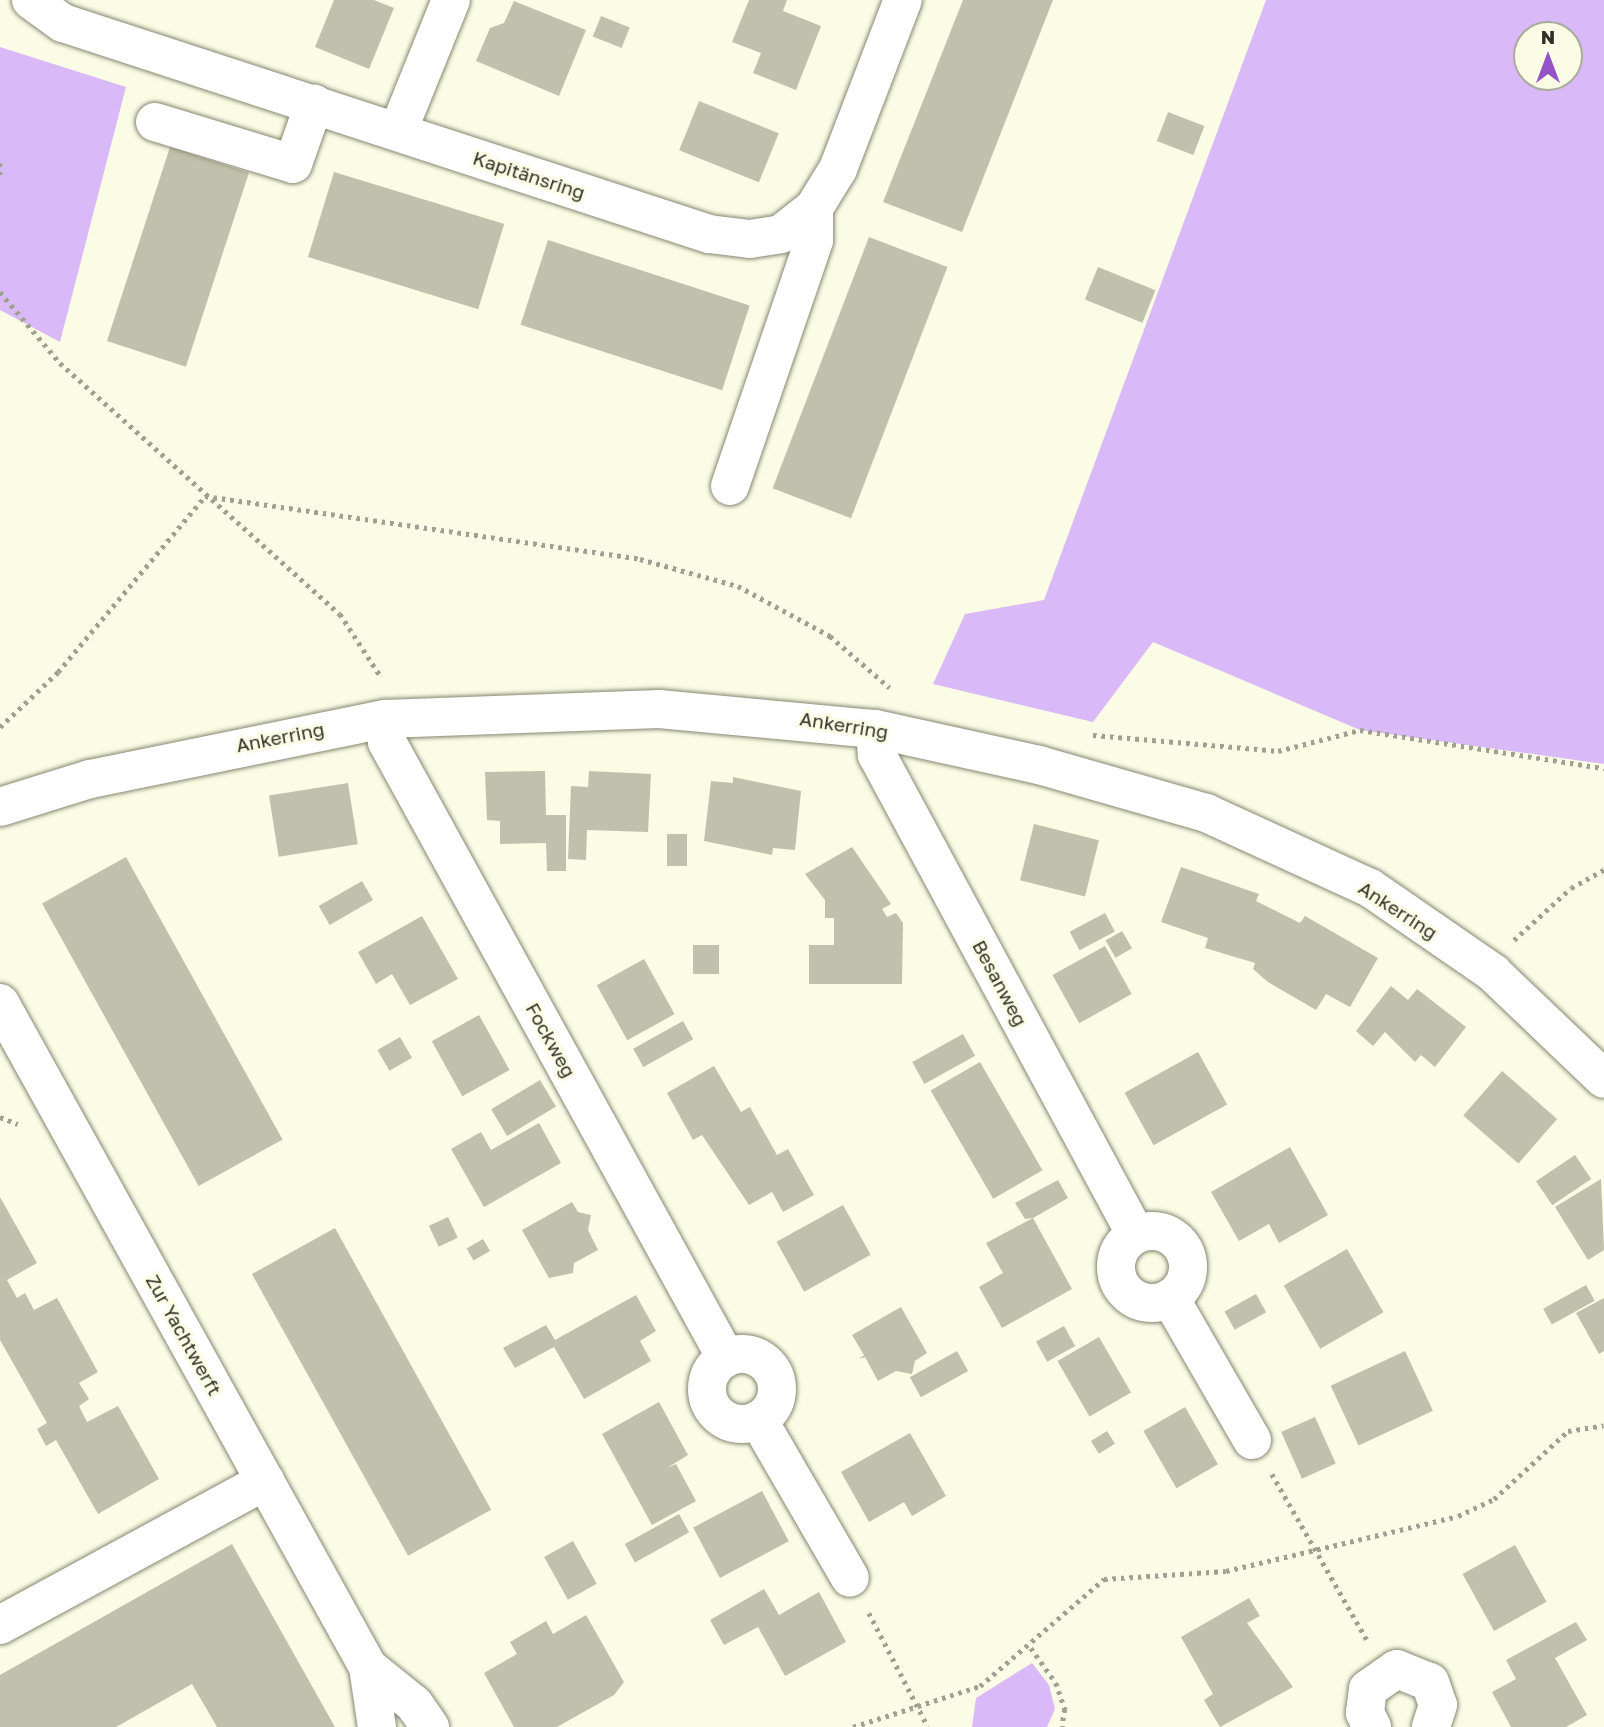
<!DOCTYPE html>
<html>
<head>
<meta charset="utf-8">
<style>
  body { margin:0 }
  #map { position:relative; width:1604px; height:1727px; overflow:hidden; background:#fbfce5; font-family:"Golos Text",sans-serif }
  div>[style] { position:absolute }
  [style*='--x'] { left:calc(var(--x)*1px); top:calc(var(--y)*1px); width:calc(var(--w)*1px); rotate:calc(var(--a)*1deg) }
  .green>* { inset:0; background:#d9b9f8 }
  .building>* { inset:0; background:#c0c1ac; transform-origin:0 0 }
  .path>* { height:4.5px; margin-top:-2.25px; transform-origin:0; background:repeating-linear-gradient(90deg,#9fa08f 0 3.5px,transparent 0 8.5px) }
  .roads { filter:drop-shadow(0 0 2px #868773) drop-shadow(0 0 2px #868773) }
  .minor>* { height:38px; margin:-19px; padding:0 19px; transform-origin:19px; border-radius:19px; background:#fff }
  .minor>.ring { margin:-19px; padding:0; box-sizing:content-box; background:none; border:38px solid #fff; border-radius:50% }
  span { translate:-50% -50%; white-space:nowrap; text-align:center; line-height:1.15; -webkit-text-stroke:6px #fbfce5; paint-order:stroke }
  .street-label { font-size:19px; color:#303128 }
  .north { position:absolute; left:1513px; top:21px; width:70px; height:70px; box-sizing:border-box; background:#fbfce5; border:2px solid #aaab99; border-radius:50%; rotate:0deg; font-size:19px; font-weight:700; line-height:28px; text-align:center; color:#303128 }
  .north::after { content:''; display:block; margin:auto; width:24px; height:32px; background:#9452c7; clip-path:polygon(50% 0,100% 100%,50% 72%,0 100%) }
</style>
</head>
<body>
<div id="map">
  <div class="green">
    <div style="clip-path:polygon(evenodd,1266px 0,1604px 0,1604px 764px,1360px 730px,1153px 642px,1093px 722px,933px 684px,965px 614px,1044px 600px,1266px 0,1527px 35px,1569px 35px,1569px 77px,1527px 77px,1527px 35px)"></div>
    <div style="clip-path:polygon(0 47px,126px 87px,60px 342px,0 310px)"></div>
    <div style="clip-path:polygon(1032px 1663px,1049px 1685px,1055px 1709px,1047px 1727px,972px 1727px,976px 1698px)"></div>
  </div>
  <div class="building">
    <div style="clip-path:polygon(334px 0,374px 0,394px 8px,369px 69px,315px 47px)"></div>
    <div style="clip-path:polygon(749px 0,787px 0,783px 11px,821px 26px,796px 90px,753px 73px,761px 53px,732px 42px)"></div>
    <div style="clip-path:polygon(963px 0,1053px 0,962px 232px,883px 202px)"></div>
    <div style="clip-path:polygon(514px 1px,586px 30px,559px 96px,476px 61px,490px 28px,504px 23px)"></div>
    <div style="left:601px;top:16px;width:31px;height:22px;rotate:22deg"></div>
    <div style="left:699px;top:101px;width:86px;height:53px;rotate:22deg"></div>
    <div style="left:1168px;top:112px;width:39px;height:31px;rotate:21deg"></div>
    <div style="left:170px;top:147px;width:83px;height:204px;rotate:18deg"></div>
    <div style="left:334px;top:172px;width:178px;height:89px;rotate:17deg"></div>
    <div style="left:869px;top:237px;width:84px;height:269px;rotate:21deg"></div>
    <div style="left:548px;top:240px;width:212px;height:89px;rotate:18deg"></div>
    <div style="left:1098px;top:267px;width:62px;height:35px;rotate:22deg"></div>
    <div style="clip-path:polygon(545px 771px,546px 815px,566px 815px,566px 871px,547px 871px,546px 843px,500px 844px,500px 821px,487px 820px,485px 772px)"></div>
    <div style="clip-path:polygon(589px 771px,651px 774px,648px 832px,587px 830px,586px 860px,568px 859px,571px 786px,588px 787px)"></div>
    <div style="clip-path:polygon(733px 777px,801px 791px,795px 850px,773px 848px,772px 855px,704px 841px,711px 781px,733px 783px)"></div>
    <div style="left:348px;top:783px;width:62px;height:80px;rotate:81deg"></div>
    <div style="left:1034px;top:824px;width:67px;height:58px;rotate:14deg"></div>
    <div style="left:667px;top:834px;width:20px;height:32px"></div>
    <div style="clip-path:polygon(852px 847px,891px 904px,882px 909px,887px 917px,896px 913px,903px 923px,902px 984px,809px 984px,809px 945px,834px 945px,834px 918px,825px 918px,825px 900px,805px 874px)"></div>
    <div style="left:126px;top:857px;width:323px;height:96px;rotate:61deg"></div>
    <div style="clip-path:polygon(1181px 867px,1259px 894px,1256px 901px,1300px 923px,1305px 916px,1378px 958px,1350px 1007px,1326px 994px,1316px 1010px,1268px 982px,1253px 969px,1255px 963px,1205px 948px,1208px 938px,1161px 922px)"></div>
    <div style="left:362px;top:881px;width:22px;height:50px;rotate:60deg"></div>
    <div style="left:1105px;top:913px;width:21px;height:40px;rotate:62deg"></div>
    <div style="clip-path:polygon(422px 916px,458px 979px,410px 1005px,392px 974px,376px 984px,358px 952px)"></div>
    <div style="left:1122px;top:931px;width:20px;height:19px;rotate:60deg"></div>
    <div style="left:693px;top:945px;width:26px;height:29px"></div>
    <div style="left:1105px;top:946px;width:55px;height:60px;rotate:61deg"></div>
    <div style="left:644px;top:959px;width:63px;height:54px;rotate:61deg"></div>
    <div style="clip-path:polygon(1391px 986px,1408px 1000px,1417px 989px,1466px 1027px,1435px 1067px,1421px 1055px,1415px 1062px,1385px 1032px,1373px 1046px,1356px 1031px)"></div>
    <div style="left:479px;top:1015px;width:63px;height:54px;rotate:61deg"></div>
    <div style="left:683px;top:1021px;width:21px;height:57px;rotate:61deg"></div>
    <div style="left:963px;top:1034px;width:25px;height:58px;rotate:61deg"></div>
    <div style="left:400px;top:1037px;width:24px;height:26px;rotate:60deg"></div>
    <div style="left:1198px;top:1052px;width:60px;height:84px;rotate:61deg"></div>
    <div style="left:980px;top:1062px;width:125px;height:57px;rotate:60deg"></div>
    <div style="clip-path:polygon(714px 1066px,741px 1112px,750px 1107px,777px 1155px,788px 1149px,814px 1195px,783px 1212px,772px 1192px,749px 1205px,702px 1135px,693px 1140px,667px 1093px)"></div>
    <div style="left:1502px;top:1071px;width:73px;height:59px;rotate:41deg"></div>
    <div style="left:540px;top:1080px;width:31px;height:57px;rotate:59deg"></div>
    <div style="clip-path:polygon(539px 1123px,561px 1163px,484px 1207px,451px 1149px,481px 1132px,491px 1150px)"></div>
    <div style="clip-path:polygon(1290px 1147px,1328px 1215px,1279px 1243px,1269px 1224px,1239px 1241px,1211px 1192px)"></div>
    <div style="left:1575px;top:1155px;width:29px;height:47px;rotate:56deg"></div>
    <div style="clip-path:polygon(1601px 1179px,1604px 1250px,1588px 1260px,1555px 1207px)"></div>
    <div style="clip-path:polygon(1058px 1180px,1068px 1198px,1033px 1218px,1072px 1289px,1002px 1328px,979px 1287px,1003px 1273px,986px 1243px,1033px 1218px,1025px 1219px,1015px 1203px)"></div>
    <div style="clip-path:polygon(0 1197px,37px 1263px,7px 1280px,17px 1298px,25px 1293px,34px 1310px,57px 1298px,98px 1372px,79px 1383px,89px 1399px,79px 1406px,87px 1422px,118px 1406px,159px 1479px,98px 1514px,56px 1440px,46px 1446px,37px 1429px,47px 1423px,0 1340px)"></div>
    <div style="clip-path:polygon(572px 1202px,578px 1212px,591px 1215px,588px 1230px,598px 1250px,574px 1263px,573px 1273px,549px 1278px,522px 1230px)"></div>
    <div style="left:843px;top:1205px;width:57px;height:76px;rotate:61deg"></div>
    <div style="left:448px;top:1217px;width:23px;height:21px;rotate:65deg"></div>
    <div style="left:335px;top:1228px;width:322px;height:95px;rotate:61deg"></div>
    <div style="left:483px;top:1239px;width:14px;height:19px;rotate:60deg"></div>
    <div style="left:1347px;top:1249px;width:73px;height:73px;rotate:60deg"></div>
    <div style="left:1586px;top:1285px;width:18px;height:49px;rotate:61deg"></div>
    <div style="left:1256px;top:1294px;width:21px;height:36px;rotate:61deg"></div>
    <div style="clip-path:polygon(636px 1295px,656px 1331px,640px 1341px,651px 1361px,584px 1399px,554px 1347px,515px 1368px,503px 1348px,546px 1325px,555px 1340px)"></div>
    <div style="clip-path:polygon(1604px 1298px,1604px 1351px,1599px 1354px,1576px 1313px)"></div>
    <div style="clip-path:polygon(901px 1307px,927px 1353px,915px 1361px,912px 1374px,896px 1371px,878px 1381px,865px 1357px,859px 1359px,864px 1355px,852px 1335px)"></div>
    <div style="left:1064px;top:1326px;width:23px;height:32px;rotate:61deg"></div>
    <div style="left:1099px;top:1337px;width:64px;height:48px;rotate:60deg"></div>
    <div style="left:957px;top:1351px;width:23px;height:54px;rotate:61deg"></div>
    <div style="left:1405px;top:1351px;width:66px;height:82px;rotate:65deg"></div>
    <div style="clip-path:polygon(659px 1402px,688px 1455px,667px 1468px,676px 1464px,696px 1501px,652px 1525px,602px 1434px)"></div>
    <div style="left:1185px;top:1407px;width:66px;height:48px;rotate:60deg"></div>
    <div style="left:1315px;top:1417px;width:51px;height:37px;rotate:66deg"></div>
    <div style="left:1107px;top:1431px;width:15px;height:19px;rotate:58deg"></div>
    <div style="clip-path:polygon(910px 1433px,946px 1496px,912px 1516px,904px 1502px,869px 1522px,841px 1472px)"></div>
    <div style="left:762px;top:1491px;width:57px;height:78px;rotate:62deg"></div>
    <div style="left:679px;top:1514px;width:21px;height:62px;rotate:61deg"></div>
    <div style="left:573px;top:1541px;width:49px;height:33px;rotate:61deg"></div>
    <div style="clip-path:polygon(232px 1544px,335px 1727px,217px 1727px,192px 1684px,116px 1727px,0 1727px,0 1675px)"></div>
    <div style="left:1515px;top:1545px;width:65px;height:60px;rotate:61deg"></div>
    <div style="clip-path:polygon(764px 1589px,779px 1615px,819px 1592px,846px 1642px,785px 1676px,758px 1627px,724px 1645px,710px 1620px)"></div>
    <div style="clip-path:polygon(1249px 1598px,1260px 1616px,1247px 1623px,1293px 1687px,1220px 1727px,1204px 1700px,1213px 1694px,1181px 1637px)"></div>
    <div style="clip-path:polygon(586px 1615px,624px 1682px,614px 1695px,557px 1727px,514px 1727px,484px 1673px,517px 1654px,510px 1642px,546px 1621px,553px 1634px)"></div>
    <div style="clip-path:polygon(1576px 1622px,1587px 1640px,1555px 1658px,1587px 1715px,1566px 1727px,1511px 1727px,1492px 1692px,1516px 1679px,1506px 1660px)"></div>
  </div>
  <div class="path">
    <div style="--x:0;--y:163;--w:16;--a:90"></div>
    <div style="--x:0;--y:292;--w:93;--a:49.8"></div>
    <div style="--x:60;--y:363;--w:376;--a:41.9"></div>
    <div style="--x:340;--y:614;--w:75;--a:56.9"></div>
    <div style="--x:0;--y:727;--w:80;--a:-43.5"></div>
    <div style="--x:58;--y:672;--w:229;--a:-50.1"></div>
    <div style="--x:205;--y:496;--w:440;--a:8.2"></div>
    <div style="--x:640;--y:559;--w:102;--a:15.4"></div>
    <div style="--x:738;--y:586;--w:105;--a:28.5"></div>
    <div style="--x:830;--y:636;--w:79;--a:40.9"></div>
    <div style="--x:1093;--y:735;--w:186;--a:4.9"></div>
    <div style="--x:1278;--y:751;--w:85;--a:-14.4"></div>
    <div style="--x:1360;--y:730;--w:247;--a:8.9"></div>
    <div style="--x:1514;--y:940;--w:77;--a:-42.4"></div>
    <div style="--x:1571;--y:888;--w:38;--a:-29"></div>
    <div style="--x:0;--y:1117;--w:19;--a:21"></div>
    <div style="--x:1272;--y:1474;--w:191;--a:60.2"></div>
    <div style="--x:869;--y:1613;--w:128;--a:62.6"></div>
    <div style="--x:1031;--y:1648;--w:43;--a:54.5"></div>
    <div style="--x:1056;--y:1683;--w:28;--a:71"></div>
    <div style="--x:1065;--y:1709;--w:18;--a:99"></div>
    <div style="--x:853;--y:1727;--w:133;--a:-17.9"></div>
    <div style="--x:980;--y:1686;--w:164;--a:-40.8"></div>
    <div style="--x:1104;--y:1579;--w:122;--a:-3.8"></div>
    <div style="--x:1226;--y:1571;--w:238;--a:-13.3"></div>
    <div style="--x:1458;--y:1516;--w:40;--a:-25"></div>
    <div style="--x:1494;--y:1499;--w:100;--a:-42.6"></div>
    <div style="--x:1568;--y:1431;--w:36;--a:-9"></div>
  </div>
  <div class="roads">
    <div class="minor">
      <div style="--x:31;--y:0;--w:39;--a:36"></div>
      <div style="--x:63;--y:23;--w:680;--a:18.09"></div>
      <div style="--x:709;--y:234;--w:41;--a:7"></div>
      <div style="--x:750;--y:239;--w:31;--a:-9"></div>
      <div style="--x:781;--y:234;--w:42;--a:-38.2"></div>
      <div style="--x:814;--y:208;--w:46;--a:-58.4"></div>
      <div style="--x:838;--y:169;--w:181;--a:-69"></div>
      <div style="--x:155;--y:122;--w:144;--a:16.9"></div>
      <div style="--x:293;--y:164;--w:64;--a:-70.7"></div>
      <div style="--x:398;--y:131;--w:141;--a:-68"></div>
      <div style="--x:730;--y:486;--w:260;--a:-71.1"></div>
      <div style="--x:814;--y:240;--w:32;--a:-90"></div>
      <div style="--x:385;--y:719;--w:23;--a:85"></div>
      <div style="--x:387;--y:742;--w:703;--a:61.17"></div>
      <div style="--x:875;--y:729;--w:26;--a:86"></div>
      <div style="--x:877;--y:755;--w:545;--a:61.65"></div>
      <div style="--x:0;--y:807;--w:94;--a:-17.3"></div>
      <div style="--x:90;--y:779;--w:301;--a:-11.5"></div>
      <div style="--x:385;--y:719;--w:274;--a:-2.1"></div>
      <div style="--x:659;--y:709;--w:217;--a:5.3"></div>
      <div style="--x:875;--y:729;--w:168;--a:12.4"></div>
      <div style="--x:1039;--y:765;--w:174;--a:16"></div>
      <div style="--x:1206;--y:813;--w:180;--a:24.6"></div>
      <div style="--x:1370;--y:888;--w:150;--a:34.6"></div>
      <div style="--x:1493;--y:973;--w:153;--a:43.7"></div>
      <div style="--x:0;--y:1003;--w:759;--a:61"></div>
      <div style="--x:368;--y:1667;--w:61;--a:81.5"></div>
      <div class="ring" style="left:1116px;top:1231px;width:34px;height:34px"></div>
      <div style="--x:1170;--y:1298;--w:164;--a:60"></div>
      <div class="ring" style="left:707px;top:1354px;width:32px;height:32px"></div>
      <div style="--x:759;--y:1421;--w:181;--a:59.9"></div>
      <div style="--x:0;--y:1625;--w:302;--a:-28.5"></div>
      <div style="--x:368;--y:1667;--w:59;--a:38.8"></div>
      <div style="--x:414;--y:1704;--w:28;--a:55"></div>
      <div style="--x:1372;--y:1727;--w:16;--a:-117"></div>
      <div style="--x:1365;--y:1713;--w:24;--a:-83"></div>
      <div style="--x:1368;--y:1689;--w:35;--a:-35"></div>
      <div style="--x:1397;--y:1669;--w:35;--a:22"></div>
      <div style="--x:1430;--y:1682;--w:24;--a:71"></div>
      <div style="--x:1438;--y:1705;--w:23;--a:108"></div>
    </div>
  </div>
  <div class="street-label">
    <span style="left:529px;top:175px;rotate:18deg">Kapitänsring</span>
    <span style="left:844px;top:725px;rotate:9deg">Ankerring</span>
    <span style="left:280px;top:737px;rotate:-11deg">Ankerring</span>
    <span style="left:1398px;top:910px;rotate:33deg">Ankerring</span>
    <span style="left:1000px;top:983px;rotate:62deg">Besanweg</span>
    <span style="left:551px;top:1040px;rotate:61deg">Fockweg</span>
    <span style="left:184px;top:1335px;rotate:61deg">Zur Yachtwerft</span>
  </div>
  <div class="north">N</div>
</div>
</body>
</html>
